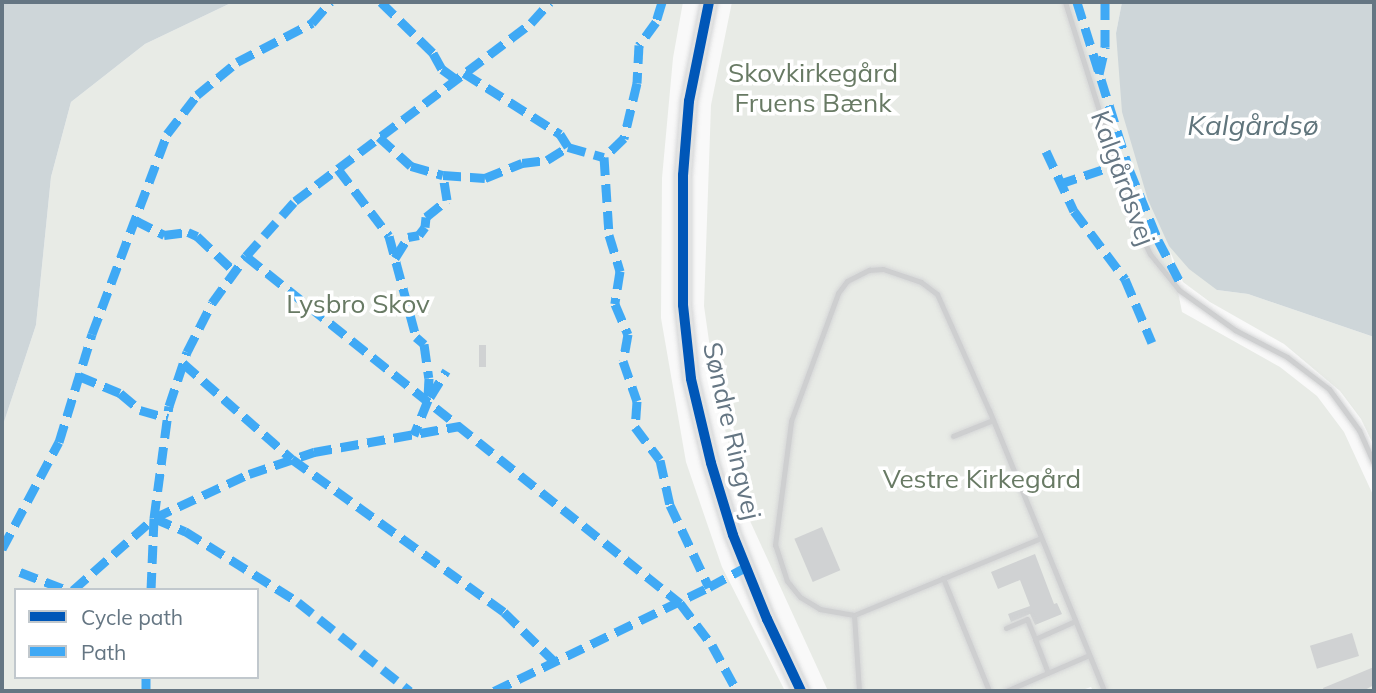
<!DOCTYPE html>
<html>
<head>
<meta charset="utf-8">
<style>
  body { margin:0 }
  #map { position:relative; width:1376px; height:693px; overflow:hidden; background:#f9f9f9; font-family:Mulish,sans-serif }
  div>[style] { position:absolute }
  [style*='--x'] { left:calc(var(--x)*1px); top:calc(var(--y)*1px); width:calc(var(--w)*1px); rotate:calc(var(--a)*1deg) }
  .green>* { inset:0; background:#e8ebe6 }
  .water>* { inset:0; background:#ced6d9 }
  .building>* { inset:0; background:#d0d2d3; transform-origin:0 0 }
  .roads { filter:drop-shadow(0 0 2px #d5d6d7) drop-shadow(0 0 2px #d5d6d7) }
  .lane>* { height:5px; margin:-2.5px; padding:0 2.5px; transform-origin:2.5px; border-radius:2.5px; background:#cecfd0 }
  .primary>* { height:16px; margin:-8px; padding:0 8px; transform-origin:8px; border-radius:8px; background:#e1e2e2 }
  .quiet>* { height:9px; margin-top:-4.5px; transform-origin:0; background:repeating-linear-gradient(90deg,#3fa9f5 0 18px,transparent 0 27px) }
  .cycleway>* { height:10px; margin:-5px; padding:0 5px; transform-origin:5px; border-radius:5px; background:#0057b8 }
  span { translate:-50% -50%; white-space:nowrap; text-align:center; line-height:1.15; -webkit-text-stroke:7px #fff; paint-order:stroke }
  .park-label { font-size:26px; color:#687a64 }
  .street-label { font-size:26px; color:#657683 }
  .water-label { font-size:28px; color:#60757c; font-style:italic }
  .frame { position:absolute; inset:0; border:4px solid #657683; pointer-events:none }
  .legend { position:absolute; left:14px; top:588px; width:245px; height:91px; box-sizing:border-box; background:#fff; border:2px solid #c1c8cd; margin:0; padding:9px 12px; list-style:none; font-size:21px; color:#657683 }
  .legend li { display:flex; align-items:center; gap:14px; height:35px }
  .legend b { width:35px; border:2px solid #c1c8cd }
</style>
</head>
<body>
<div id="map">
  <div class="green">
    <div style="clip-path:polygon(evenodd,233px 2px,683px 2px,673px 58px,662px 178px,661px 318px,686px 462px,722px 567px,785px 691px,2px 691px,2px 428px,36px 325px,51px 177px,71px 102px,145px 44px,233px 2px,16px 590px,257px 590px,257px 677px,16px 677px,16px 590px)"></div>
    <div style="clip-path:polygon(732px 2px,1122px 2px,1116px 33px,1217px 290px,1248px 294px,1374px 337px,1374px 446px,1361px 419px,1340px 391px,1284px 344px,1210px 302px,1183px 282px,1170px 251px,1182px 312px,1280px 367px,1317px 396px,1344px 432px,1374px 497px,1374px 691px,1093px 691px,1091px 687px,1079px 691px,828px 691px,745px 510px,717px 397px,704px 306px,711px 105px)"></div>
  </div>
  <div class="water">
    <div style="clip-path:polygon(2px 2px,233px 2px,145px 44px,71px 102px,51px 177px,36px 325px,2px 428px)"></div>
    <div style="clip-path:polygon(1122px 2px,1374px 2px,1374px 337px,1248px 294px,1217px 290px,1189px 269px,1169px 246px,1148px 200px,1122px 112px,1116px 33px)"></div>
  </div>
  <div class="building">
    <div style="left:479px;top:345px;width:7px;height:22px"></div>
    <div style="left:822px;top:527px;width:47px;height:30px;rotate:67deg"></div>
    <div style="clip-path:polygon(1035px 554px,1054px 604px,1057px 603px,1062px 614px,1035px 625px,1030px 614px,1011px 622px,1008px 614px,1030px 606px,1020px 580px,998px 589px,991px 572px)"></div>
    <div style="left:1352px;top:633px;width:24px;height:44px;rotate:73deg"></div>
    <div style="clip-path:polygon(1374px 667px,1374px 685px,1363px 691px,1324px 691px,1323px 688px)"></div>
  </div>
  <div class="roads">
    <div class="lane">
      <div style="--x:1065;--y:2;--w:227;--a:72.6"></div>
      <div style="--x:1133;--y:219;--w:39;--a:64"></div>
      <div style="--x:1150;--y:254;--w:46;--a:51.1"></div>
      <div style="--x:1179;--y:290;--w:69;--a:35.5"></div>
      <div style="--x:1235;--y:330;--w:59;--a:27.4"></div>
      <div style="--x:1287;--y:357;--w:53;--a:37.3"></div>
      <div style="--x:1329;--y:389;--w:51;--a:53.8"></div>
      <div style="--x:1359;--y:430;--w:37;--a:66"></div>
      <div style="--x:953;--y:436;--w:43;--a:-21.8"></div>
      <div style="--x:1041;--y:538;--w:202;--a:157.6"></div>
      <div style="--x:854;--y:615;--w:35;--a:-170"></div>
      <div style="--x:820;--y:609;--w:23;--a:-149"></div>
      <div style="--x:800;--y:597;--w:21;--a:-129"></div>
      <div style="--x:787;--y:581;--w:38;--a:-108"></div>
      <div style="--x:775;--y:545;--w:125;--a:-82.6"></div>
      <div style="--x:791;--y:421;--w:136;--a:-69.8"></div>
      <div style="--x:838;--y:293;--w:15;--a:-53"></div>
      <div style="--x:847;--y:281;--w:25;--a:-27"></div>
      <div style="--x:869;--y:270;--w:14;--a:-4"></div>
      <div style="--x:883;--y:269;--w:40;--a:18.9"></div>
      <div style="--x:921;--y:282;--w:20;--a:37"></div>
      <div style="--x:937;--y:294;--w:127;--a:65.9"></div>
      <div style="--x:989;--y:410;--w:304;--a:67.7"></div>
      <div style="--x:943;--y:578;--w:122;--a:67.8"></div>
      <div style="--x:854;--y:615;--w:76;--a:86.2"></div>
      <div style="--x:1006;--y:628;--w:23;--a:-23"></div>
      <div style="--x:1027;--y:619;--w:22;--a:68"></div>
      <div style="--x:1035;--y:639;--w:44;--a:-24.2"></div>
      <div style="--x:1035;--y:639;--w:36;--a:69"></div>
      <div style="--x:1006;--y:691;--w:90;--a:-23.4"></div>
    </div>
    <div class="primary">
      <div style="--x:709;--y:2;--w:101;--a:101.4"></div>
      <div style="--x:689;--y:101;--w:74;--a:94.6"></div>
      <div style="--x:683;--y:175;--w:130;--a:90"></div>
      <div style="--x:683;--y:305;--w:74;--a:83.8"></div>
      <div style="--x:691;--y:379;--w:86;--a:76.6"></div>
      <div style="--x:711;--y:463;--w:75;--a:73"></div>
      <div style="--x:733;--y:535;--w:91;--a:68"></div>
      <div style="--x:767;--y:619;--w:80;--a:64.7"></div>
    </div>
  </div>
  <div class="quiet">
    <div style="--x:381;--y:2;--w:73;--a:44.4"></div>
    <div style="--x:433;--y:53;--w:18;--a:61"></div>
    <div style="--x:442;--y:69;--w:17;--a:36"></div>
    <div style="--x:662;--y:2;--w:21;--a:107"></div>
    <div style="--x:656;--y:22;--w:29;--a:126"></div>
    <div style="--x:639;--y:45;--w:38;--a:93"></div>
    <div style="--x:637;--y:83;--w:57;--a:103.3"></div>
    <div style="--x:624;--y:138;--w:28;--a:136"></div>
    <div style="--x:604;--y:157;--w:78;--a:86.3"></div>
    <div style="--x:609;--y:235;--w:38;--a:73"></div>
    <div style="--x:620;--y:271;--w:33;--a:99"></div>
    <div style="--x:615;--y:304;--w:33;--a:67"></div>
    <div style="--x:628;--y:334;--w:27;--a:100"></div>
    <div style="--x:623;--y:361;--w:42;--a:70.7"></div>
    <div style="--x:637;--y:401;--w:26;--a:94"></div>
    <div style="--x:635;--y:427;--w:41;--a:52.9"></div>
    <div style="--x:660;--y:460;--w:46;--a:77.5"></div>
    <div style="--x:670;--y:505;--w:91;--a:64.6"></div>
    <div style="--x:709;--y:587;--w:42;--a:-28.4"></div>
    <div style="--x:1077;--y:2;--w:175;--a:72.7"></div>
    <div style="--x:1129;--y:169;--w:77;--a:67.8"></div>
    <div style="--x:1158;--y:240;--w:47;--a:62.4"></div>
    <div style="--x:464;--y:73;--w:114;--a:32.4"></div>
    <div style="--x:560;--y:134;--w:15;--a:58"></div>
    <div style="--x:1099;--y:74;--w:28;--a:-77"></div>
    <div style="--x:1105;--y:47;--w:45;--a:-90"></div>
    <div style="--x:379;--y:137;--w:43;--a:42.2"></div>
    <div style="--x:411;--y:166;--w:33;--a:16"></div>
    <div style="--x:443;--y:175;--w:42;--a:4.1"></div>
    <div style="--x:485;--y:178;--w:40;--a:-22"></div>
    <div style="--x:522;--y:163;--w:25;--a:-7"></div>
    <div style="--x:547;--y:160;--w:25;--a:-32"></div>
    <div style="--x:568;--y:147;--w:37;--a:16"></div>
    <div style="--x:1046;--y:151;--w:66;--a:65"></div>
    <div style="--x:1074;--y:211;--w:85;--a:53.1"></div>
    <div style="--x:1125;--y:279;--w:69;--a:67.1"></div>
    <div style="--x:338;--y:169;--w:84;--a:52.7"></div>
    <div style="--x:389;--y:236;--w:105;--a:75"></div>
    <div style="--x:416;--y:337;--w:11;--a:41"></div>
    <div style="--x:424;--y:344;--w:34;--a:82"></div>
    <div style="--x:429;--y:378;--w:22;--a:93"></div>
    <div style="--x:428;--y:400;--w:38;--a:112"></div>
    <div style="--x:1059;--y:184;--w:60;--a:-18.4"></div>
    <div style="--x:135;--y:220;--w:33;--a:27"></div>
    <div style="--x:164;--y:235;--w:24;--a:-7"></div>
    <div style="--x:188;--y:232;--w:10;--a:24"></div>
    <div style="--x:197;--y:236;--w:52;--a:43.5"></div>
    <div style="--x:246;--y:256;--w:556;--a:38.64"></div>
    <div style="--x:680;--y:603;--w:53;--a:52.7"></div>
    <div style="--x:712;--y:645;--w:52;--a:61.5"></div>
    <div style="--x:395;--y:258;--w:25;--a:-58"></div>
    <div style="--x:408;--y:237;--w:11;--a:-10"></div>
    <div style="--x:419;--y:235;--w:10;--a:-53"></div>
    <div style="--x:425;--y:227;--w:10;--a:-84"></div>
    <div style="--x:426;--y:217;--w:27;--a:-39"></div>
    <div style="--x:447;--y:200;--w:25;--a:-99"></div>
    <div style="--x:183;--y:363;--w:145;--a:41.4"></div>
    <div style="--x:292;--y:459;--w:261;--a:35.8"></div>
    <div style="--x:504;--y:612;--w:71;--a:44.4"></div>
    <div style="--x:79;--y:376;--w:44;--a:22.5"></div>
    <div style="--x:120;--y:393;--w:26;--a:40"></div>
    <div style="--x:140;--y:410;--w:29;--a:16"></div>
    <div style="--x:430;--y:397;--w:31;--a:-58"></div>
    <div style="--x:154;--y:518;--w:34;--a:23"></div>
    <div style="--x:185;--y:531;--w:133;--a:32.1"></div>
    <div style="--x:298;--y:602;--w:143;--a:38.5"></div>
    <div style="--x:2;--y:549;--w:121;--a:-62"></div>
    <div style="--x:59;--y:442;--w:113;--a:-73"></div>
    <div style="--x:92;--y:334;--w:214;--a:-69.4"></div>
    <div style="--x:167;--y:134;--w:49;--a:-52.4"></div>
    <div style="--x:197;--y:95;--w:52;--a:-39.5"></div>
    <div style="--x:237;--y:62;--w:85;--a:-27.5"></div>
    <div style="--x:312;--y:23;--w:28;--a:-49"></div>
    <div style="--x:20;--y:572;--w:50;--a:21"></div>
    <div style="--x:73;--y:590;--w:108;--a:-41.6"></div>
    <div style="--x:154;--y:518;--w:105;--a:-24.9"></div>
    <div style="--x:249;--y:474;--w:69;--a:-18.7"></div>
    <div style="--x:314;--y:452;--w:148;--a:-10.1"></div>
    <div style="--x:151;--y:590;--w:72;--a:-87.6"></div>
    <div style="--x:154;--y:518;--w:113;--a:-82.4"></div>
    <div style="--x:169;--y:406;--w:57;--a:-71.6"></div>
    <div style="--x:187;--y:352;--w:55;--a:-63"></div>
    <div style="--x:212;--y:303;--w:58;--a:-54.1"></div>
    <div style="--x:246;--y:256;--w:74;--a:-48.3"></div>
    <div style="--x:295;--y:201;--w:296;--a:-37"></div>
    <div style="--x:531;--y:23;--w:28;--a:-48"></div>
    <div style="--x:146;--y:691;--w:14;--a:-90"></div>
    <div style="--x:494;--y:691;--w:239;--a:-25.8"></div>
  </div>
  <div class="cycleway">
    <div style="--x:709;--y:2;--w:101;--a:101.4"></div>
    <div style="--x:689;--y:101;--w:74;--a:94.6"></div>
    <div style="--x:683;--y:175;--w:130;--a:90"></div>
    <div style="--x:683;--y:305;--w:74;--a:83.8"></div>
    <div style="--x:691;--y:379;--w:86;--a:76.6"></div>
    <div style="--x:711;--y:463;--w:75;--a:73"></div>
    <div style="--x:733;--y:535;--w:91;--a:68"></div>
    <div style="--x:767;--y:619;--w:80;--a:64.7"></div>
  </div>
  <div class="park-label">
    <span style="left:813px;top:88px">Skovkirkegård<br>Fruens Bænk</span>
    <span style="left:358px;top:304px">Lysbro Skov</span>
    <span style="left:982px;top:479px">Vestre Kirkegård</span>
  </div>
  <div class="street-label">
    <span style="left:1123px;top:178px;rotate:70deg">Kalgårdsvej</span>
    <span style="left:732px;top:431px;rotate:77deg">Søndre Ringvej</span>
  </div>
  <div class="water-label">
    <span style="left:1253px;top:125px">Kalgårdsø</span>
  </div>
  <div class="frame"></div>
  <ul class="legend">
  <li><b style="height:9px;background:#0057b8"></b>Cycle path</li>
  <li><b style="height:9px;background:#3fa9f5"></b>Path</li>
  </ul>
</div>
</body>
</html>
